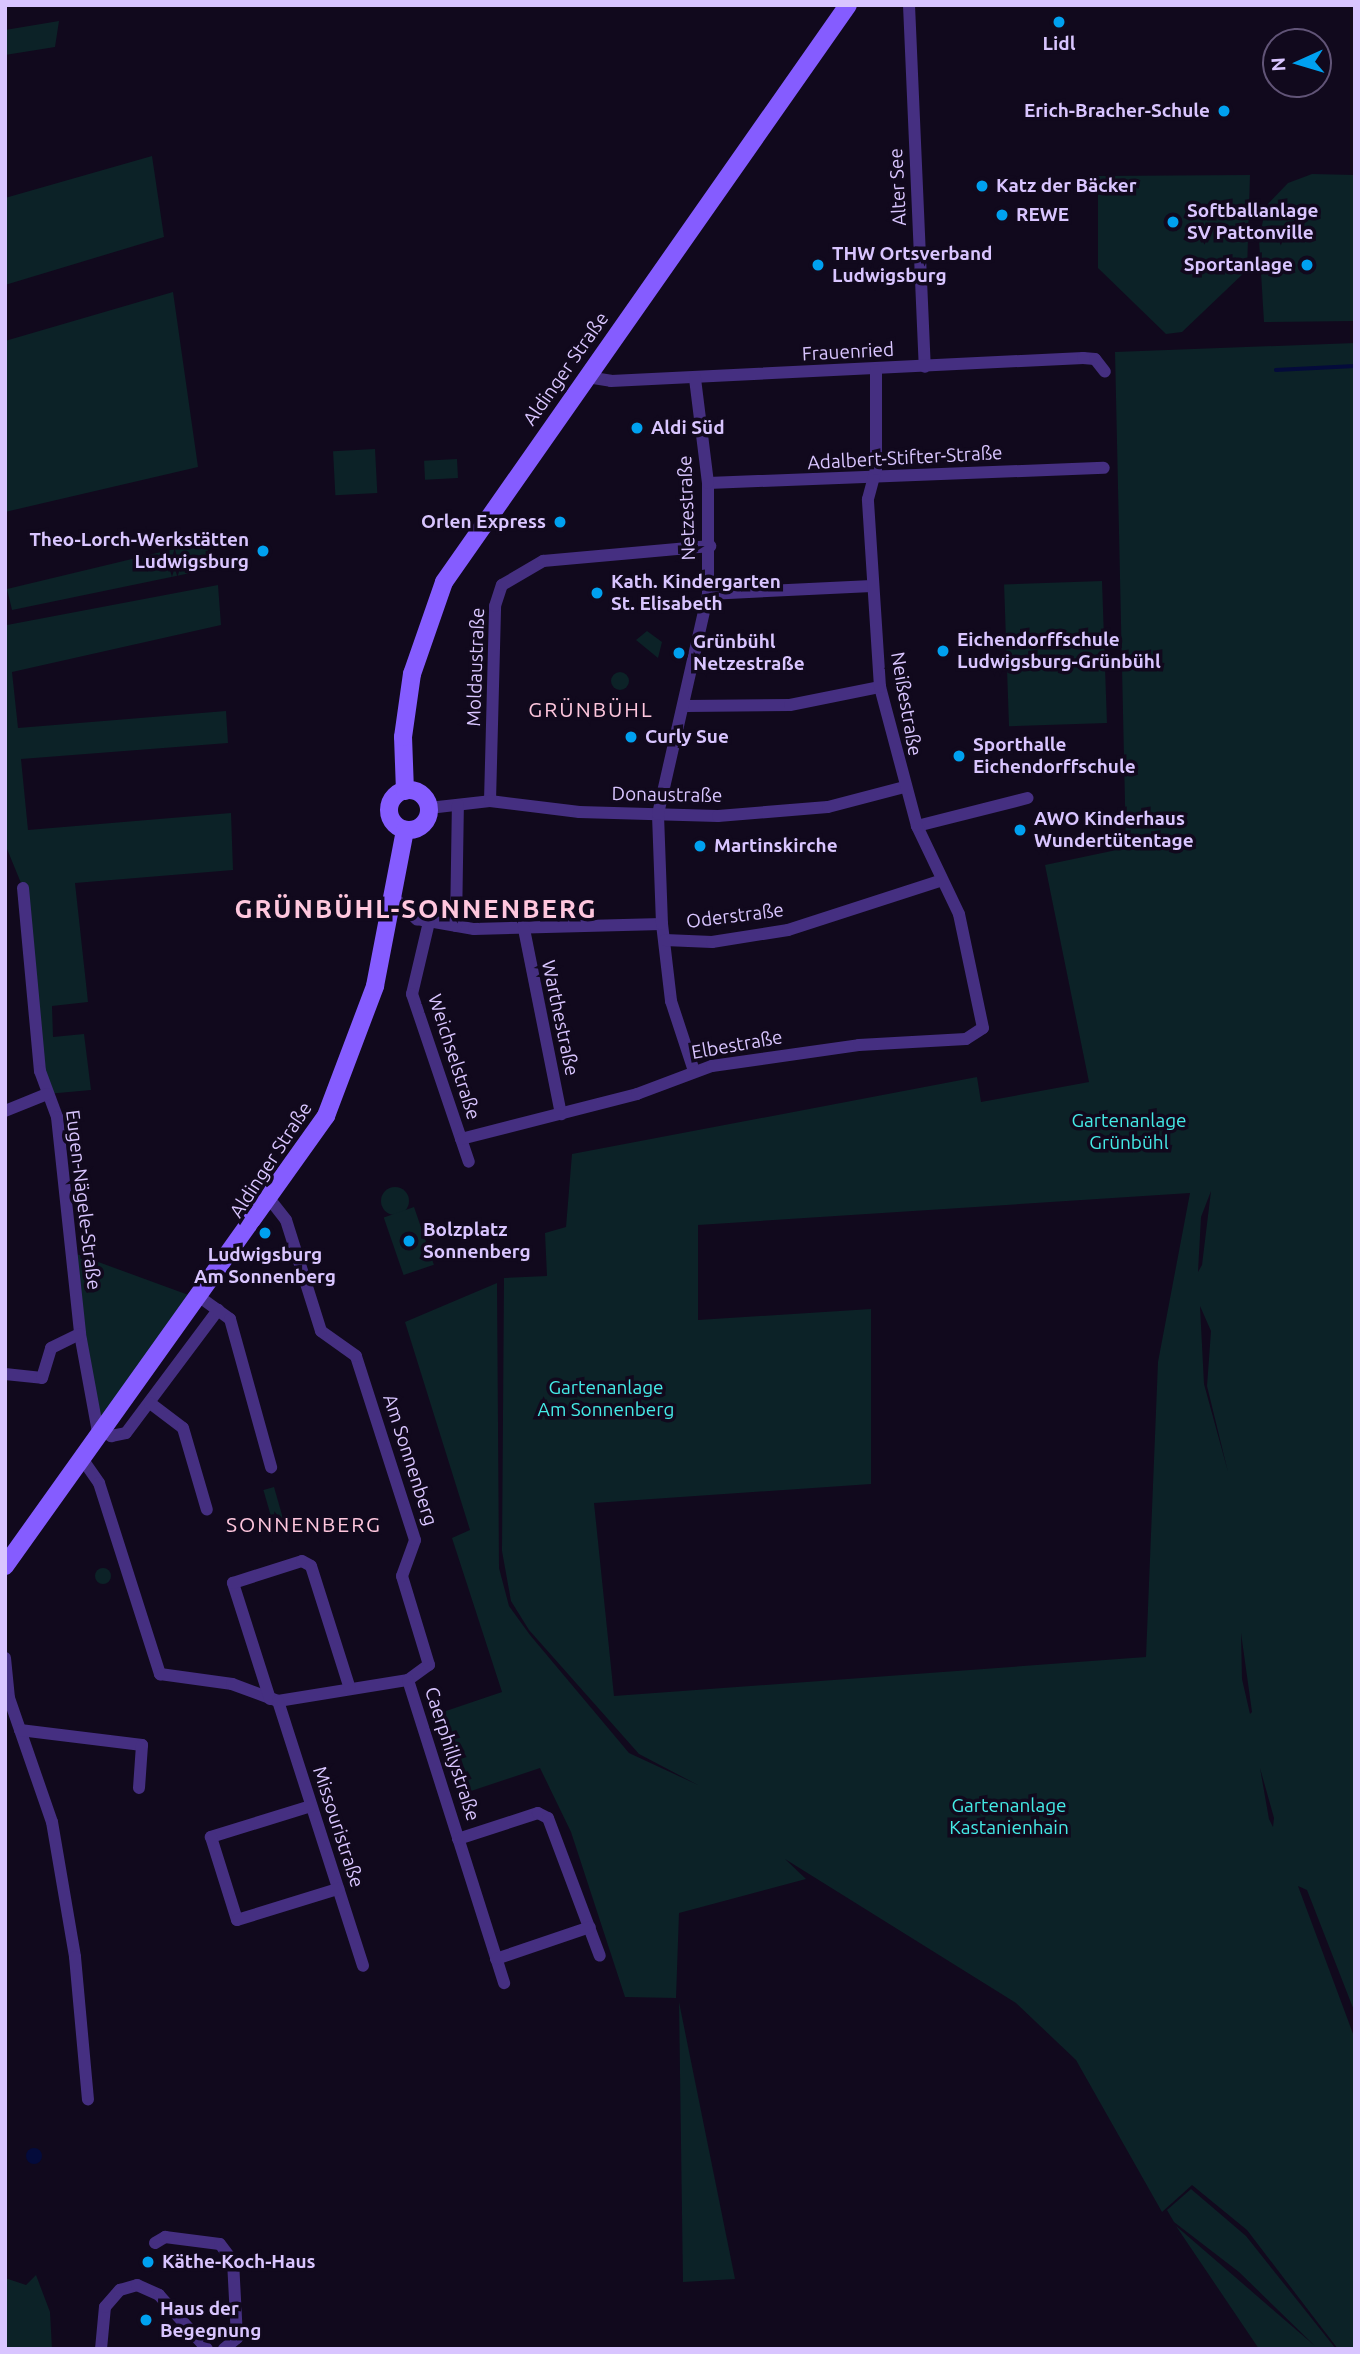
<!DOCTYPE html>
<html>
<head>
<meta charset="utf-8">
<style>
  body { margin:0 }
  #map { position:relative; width:1360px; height:2354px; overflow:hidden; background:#11091d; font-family:Ubuntu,sans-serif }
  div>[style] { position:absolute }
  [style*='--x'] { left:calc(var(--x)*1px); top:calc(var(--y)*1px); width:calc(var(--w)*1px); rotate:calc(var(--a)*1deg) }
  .green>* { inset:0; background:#0c2227; transform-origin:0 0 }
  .round { border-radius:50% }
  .water>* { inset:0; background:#040b3b }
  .stream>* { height:3.5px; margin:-1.75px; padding:0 1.75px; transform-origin:1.75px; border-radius:1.75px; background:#040b3b }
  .minor>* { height:12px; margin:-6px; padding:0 6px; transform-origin:6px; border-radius:6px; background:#452f81 }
  .secondary>* { height:18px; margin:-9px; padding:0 9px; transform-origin:9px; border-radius:9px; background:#855cff }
  .secondary>.ring { margin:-9px; padding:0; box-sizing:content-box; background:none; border:18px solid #855cff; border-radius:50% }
  .dots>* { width:19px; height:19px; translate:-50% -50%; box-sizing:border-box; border:4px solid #11091d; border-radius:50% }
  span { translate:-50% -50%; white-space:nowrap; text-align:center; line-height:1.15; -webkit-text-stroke:7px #11091d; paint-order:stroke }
  .poi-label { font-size:19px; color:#d9c5ff; font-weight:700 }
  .right { translate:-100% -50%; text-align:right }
  .left { translate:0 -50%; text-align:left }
  .street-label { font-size:19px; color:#d9c5ff }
  .park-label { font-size:19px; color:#45ebe7 }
  .neighbourhood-label { font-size:21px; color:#ffc7de; letter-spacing:2px }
  .district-label { font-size:26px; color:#ffc7de; font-weight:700; letter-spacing:2px }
  .frame { position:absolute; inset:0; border:7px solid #d9c5ff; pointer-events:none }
  .north { position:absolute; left:1262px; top:28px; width:70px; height:70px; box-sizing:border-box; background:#11091d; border:2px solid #615477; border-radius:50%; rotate:266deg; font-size:19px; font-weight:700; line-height:28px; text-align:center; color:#d9c5ff }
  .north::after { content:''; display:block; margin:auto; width:24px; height:32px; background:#00a1f0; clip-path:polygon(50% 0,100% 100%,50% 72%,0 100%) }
</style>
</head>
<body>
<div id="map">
  <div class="green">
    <div style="clip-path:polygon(59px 21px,55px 47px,5px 55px,5px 30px)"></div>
    <div style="clip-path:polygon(152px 156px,164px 237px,5px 285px,5px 198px)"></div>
    <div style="clip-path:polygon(1312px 174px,1355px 175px,1355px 321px,1264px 322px,1259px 240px,1266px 206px,1288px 183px)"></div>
    <div style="clip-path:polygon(1250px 175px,1247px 270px,1182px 332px,1166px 334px,1098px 268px,1098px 176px)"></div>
    <div style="clip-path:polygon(173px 292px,198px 467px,5px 512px,5px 341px)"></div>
    <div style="clip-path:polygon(evenodd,1355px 343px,1355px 2013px,1307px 1890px,1298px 1886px,1355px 2039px,1355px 2349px,1338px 2349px,1247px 2230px,1192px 2185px,1162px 2212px,1076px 2060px,1016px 2003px,785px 1859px,806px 1879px,679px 1913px,676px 1998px,625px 1997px,571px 1832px,540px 1768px,465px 1793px,440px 1713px,502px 1692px,452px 1538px,470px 1530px,405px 1322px,497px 1283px,499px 1568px,509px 1606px,530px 1635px,629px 1753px,698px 1785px,639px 1754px,529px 1630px,511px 1601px,502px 1551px,504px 1278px,547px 1276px,545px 1233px,566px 1227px,572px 1154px,977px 1077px,981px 1102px,1089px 1082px,1045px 865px,1126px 848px,1115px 352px,1355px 343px,1211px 1191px,1202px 1265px,1198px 1272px,1201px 1217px,1211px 1191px,1355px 343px,1190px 1193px,1158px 1362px,1146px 1657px,614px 1696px,594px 1503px,871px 1484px,871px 1309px,698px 1320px,698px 1225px,1190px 1193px,1355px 343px,1200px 1306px,1211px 1331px,1207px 1386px,1228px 1472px,1204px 1384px,1200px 1306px,1355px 343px,1241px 1633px,1252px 1712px,1250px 1714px,1242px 1679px,1241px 1633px,1355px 343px,1260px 1768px,1274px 1818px,1273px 1827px,1269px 1819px,1260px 1768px)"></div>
    <div style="left:375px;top:449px;width:44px;height:42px;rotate:87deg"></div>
    <div style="left:457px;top:459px;width:19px;height:33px;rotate:87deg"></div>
    <div style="clip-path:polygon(207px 541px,210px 569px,12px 610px,7px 589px)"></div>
    <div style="left:1102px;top:581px;width:142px;height:98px;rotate:88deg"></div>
    <div style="clip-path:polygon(218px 585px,221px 625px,12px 672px,18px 728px,226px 711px,228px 743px,21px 759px,28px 830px,231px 813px,233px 870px,75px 883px,88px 1002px,52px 1006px,53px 1037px,84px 1034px,91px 1090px,47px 1094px,23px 888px,5px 844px,5px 619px,7px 625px)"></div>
    <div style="clip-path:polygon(647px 631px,662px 642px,658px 658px,636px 640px)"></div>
    <div class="round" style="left:611px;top:672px;width:18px;height:18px"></div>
    <div class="round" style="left:381px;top:1187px;width:28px;height:28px"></div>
    <div style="left:414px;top:1207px;width:61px;height:32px;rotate:71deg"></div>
    <div style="clip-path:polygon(71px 1252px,194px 1297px,97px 1427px)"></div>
    <div style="left:274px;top:1487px;width:35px;height:11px;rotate:74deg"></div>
    <div class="round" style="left:95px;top:1568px;width:16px;height:16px"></div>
    <div style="clip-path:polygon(679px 2002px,735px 2279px,683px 2282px)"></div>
    <div style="clip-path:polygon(1191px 2189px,1246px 2236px,1336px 2349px,1259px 2349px,1176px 2226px,1315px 2346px,1239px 2272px,1174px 2222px,1167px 2210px)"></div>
    <div style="clip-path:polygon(36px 2275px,50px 2312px,52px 2349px,5px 2349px,5px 2278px,26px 2285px)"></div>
  </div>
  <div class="water">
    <div class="round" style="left:26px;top:2148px;width:16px;height:16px"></div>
  </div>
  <div class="stream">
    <div style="--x:1276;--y:370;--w:79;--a:-2.9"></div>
  </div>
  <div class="minor">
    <div style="--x:909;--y:5;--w:362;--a:87.5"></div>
    <div style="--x:587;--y:377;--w:24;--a:9"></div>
    <div style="--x:611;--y:381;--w:473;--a:-2.8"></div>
    <div style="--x:1083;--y:358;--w:12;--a:5"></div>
    <div style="--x:1095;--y:359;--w:16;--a:52"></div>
    <div style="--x:708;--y:483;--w:396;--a:-2.2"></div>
    <div style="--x:708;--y:594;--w:164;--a:-2.8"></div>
    <div style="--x:686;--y:706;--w:104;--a:-0.6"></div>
    <div style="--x:790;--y:705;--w:92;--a:-11.3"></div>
    <div style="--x:490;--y:801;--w:195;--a:-88.5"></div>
    <div style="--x:495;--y:606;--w:22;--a:-72"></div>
    <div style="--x:502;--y:585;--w:48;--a:-30.3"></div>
    <div style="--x:543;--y:561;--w:168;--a:-5.1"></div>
    <div style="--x:429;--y:808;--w:61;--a:-6.5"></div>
    <div style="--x:490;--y:801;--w:90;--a:7"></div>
    <div style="--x:579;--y:812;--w:139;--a:1.6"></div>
    <div style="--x:718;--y:816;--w:110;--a:-4.7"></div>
    <div style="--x:828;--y:807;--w:79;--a:-14.7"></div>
    <div style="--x:917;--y:826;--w:114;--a:-14.2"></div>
    <div style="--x:23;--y:888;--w:184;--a:84.7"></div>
    <div style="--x:40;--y:1071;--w:49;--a:69.7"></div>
    <div style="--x:57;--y:1117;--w:218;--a:83.9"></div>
    <div style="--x:80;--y:1334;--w:95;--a:79.6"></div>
    <div style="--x:97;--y:1427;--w:17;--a:33"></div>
    <div style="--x:111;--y:1436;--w:15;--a:-11"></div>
    <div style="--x:126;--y:1433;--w:154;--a:-53.2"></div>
    <div style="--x:393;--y:897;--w:33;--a:43"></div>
    <div style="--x:417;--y:919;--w:58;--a:10"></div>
    <div style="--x:474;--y:929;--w:188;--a:-1.5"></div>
    <div style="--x:662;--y:924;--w:78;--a:83.3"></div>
    <div style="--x:671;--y:1001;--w:74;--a:71.8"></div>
    <div style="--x:429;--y:922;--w:74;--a:103.3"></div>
    <div style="--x:412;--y:994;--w:177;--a:71.3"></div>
    <div style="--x:662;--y:924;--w:110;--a:-92.1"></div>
    <div style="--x:658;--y:814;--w:226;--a:-77.2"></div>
    <div style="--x:708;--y:594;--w:111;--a:-90"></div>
    <div style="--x:708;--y:483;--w:106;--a:-97.1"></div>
    <div style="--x:456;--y:926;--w:121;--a:-89.1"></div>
    <div style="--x:524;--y:929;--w:189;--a:78.7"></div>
    <div style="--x:665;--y:940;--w:47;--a:2.4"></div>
    <div style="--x:712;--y:942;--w:77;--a:-9"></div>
    <div style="--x:788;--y:930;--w:160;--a:-17.9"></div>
    <div style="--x:5;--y:1111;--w:45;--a:-22"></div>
    <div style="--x:461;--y:1139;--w:182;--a:-14.3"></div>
    <div style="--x:637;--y:1094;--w:80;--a:-20.5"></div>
    <div style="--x:712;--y:1066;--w:148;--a:-8.1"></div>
    <div style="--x:859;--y:1045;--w:107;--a:-3.2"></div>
    <div style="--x:966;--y:1039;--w:20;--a:-33"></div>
    <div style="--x:983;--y:1028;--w:116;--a:-101.9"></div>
    <div style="--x:959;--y:914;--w:98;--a:-115.5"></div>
    <div style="--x:917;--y:826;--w:144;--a:-104.9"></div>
    <div style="--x:880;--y:687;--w:188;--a:-93.7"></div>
    <div style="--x:868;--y:499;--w:31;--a:-75"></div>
    <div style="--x:876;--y:469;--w:99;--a:-90"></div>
    <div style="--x:201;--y:1298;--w:36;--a:36"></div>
    <div style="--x:230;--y:1319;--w:154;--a:74.5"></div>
    <div style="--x:5;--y:1374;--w:37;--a:6"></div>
    <div style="--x:42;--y:1378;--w:31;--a:-73"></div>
    <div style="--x:51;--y:1348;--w:32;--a:-26"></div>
    <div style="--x:150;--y:1403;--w:41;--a:37.1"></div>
    <div style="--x:183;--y:1428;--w:85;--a:73.7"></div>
    <div style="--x:83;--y:1460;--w:28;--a:55"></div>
    <div style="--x:99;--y:1483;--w:201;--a:72.3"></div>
    <div style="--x:160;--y:1674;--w:73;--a:7.9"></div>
    <div style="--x:232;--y:1684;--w:49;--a:20.3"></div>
    <div style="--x:278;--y:1701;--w:132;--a:-9.2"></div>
    <div style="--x:408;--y:1680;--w:26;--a:-36"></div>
    <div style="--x:429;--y:1665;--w:93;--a:-106.9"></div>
    <div style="--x:402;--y:1576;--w:38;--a:-70"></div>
    <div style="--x:415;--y:1540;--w:193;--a:-107.8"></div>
    <div style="--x:356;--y:1356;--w:43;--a:-144.5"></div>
    <div style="--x:321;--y:1331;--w:116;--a:-107.5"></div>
    <div style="--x:286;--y:1220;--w:24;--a:-128"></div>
    <div style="--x:5;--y:1658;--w:40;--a:84.3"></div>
    <div style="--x:9;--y:1698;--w:131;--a:70.9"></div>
    <div style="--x:52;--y:1822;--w:137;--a:80.3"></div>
    <div style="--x:75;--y:1957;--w:143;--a:84.8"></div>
    <div style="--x:408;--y:1680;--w:318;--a:72.4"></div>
    <div style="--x:270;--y:1699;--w:122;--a:-107.7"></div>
    <div style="--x:233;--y:1583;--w:72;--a:-17.7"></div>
    <div style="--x:302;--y:1561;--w:10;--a:29"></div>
    <div style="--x:311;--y:1566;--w:129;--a:72.4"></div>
    <div style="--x:278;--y:1701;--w:278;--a:72.2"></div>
    <div style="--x:20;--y:1730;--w:123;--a:7"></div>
    <div style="--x:142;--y:1745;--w:43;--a:94"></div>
    <div style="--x:311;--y:1806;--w:105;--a:162.8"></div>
    <div style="--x:211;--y:1837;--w:87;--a:72.6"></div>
    <div style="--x:237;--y:1920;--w:106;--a:-17.1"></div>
    <div style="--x:458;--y:1839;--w:84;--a:-18"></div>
    <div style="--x:538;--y:1813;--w:11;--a:27"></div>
    <div style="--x:548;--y:1818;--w:147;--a:69.4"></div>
    <div style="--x:496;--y:1959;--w:99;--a:-18.8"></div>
    <div style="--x:155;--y:2243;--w:12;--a:-31"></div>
    <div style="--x:165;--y:2237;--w:55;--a:7.3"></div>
    <div style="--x:220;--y:2244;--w:21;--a:53"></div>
    <div style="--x:233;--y:2261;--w:77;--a:87"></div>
    <div style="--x:237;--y:2338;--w:17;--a:140"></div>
    <div style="--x:101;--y:2349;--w:42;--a:-84.6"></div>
    <div style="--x:105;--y:2307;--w:23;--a:-49"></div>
    <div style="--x:120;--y:2290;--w:18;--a:-16"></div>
    <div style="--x:137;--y:2285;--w:24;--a:24"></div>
    <div style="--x:159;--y:2295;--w:72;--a:48.4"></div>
  </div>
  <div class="secondary">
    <div class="ring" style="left:389px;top:790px;width:22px;height:22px"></div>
    <div style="--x:405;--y:791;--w:54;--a:-92.1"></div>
    <div style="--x:403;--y:737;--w:64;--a:-81.9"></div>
    <div style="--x:412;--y:674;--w:97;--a:-70.8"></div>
    <div style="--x:444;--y:582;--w:704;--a:-55"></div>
    <div style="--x:5;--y:1566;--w:553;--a:-54.5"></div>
    <div style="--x:326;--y:1116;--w:139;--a:-69.3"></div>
    <div style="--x:375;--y:986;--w:159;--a:-79.1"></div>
  </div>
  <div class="dots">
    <div style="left:1059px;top:22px;background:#00a1f0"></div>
    <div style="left:1224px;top:111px;background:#00a1f0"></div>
    <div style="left:982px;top:186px;background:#00a1f0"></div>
    <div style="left:1002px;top:215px;background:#00a1f0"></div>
    <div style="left:1173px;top:222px;background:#00a1f0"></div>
    <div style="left:818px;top:265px;background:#00a1f0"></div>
    <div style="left:1307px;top:265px;background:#00a1f0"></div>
    <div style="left:637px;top:428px;background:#00a1f0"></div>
    <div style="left:560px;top:522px;background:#00a1f0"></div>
    <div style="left:263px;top:551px;background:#00a1f0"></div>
    <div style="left:597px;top:593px;background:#00a1f0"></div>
    <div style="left:943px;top:651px;background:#00a1f0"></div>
    <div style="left:679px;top:653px;background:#00a1f0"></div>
    <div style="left:631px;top:737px;background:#00a1f0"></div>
    <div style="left:959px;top:756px;background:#00a1f0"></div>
    <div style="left:1020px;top:830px;background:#00a1f0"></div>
    <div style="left:700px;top:846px;background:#00a1f0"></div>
    <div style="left:265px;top:1233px;background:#00a1f0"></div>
    <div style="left:409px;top:1241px;background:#00a1f0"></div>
    <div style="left:148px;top:2262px;background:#00a1f0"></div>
    <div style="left:146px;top:2320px;background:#00a1f0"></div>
  </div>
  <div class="poi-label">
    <span style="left:1059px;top:44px">Lidl</span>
    <span class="right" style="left:1210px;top:111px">Erich-Bracher-Schule</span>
    <span class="left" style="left:996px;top:186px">Katz der Bäcker</span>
    <span class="left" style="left:1187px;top:222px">Softballanlage<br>SV Pattonville</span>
    <span class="left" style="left:1016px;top:215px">REWE</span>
    <span class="left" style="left:832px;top:265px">THW Ortsverband<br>Ludwigsburg</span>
    <span class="right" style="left:1293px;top:265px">Sportanlage</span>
    <span class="left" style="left:651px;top:428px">Aldi Süd</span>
    <span class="right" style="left:546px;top:522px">Orlen Express</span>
    <span class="right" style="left:249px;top:551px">Theo-Lorch-Werkstätten<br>Ludwigsburg</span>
    <span class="left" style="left:611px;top:593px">Kath. Kindergarten<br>St. Elisabeth</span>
    <span class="left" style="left:957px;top:651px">Eichendorffschule<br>Ludwigsburg-Grünbühl</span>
    <span class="left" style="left:693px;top:653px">Grünbühl<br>Netzestraße</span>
    <span class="left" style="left:645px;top:737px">Curly Sue</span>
    <span class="left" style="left:973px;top:756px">Sporthalle<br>Eichendorffschule</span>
    <span class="left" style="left:1034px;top:830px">AWO Kinderhaus<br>Wundertütentage</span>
    <span class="left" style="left:714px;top:846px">Martinskirche</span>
    <span class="left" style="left:423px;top:1241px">Bolzplatz<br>Sonnenberg</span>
    <span style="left:265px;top:1266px">Ludwigsburg<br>Am Sonnenberg</span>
    <span class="left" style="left:162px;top:2262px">Käthe-Koch-Haus</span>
    <span class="left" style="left:160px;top:2320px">Haus der<br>Begegnung</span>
  </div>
  <div class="street-label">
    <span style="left:898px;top:187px;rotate:-93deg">Alter See</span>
    <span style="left:848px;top:352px;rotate:-3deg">Frauenried</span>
    <span style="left:566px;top:369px;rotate:-55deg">Aldinger Straße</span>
    <span style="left:905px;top:458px;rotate:-3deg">Adalbert-Stifter-Straße</span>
    <span style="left:687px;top:508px;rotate:-92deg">Netzestraße</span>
    <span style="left:476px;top:667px;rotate:-88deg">Moldaustraße</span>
    <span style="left:906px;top:704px;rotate:80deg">Neißestraße</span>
    <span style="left:667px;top:795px;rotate:1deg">Donaustraße</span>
    <span style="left:735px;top:916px;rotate:-7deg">Oderstraße</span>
    <span style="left:560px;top:1018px;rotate:78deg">Warthestraße</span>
    <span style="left:737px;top:1045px;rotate:-10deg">Elbestraße</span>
    <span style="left:454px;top:1057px;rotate:72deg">Weichselstraße</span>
    <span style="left:271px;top:1160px;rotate:-57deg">Aldinger Straße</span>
    <span style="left:83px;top:1200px;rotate:83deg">Eugen-Nägele-Straße</span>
    <span style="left:410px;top:1460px;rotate:72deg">Am Sonnenberg</span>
    <span style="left:452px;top:1754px;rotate:72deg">Caerphillystraße</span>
    <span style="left:338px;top:1827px;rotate:72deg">Missouristraße</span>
  </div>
  <div class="park-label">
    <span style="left:1129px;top:1132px">Gartenanlage<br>Grünbühl</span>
    <span style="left:606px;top:1399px">Gartenanlage<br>Am Sonnenberg</span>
    <span style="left:1009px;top:1817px">Gartenanlage<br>Kastanienhain</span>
  </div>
  <div class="neighbourhood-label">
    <span style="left:591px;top:709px">GRÜNBÜHL</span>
    <span style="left:304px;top:1524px">SONNENBERG</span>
  </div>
  <div class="district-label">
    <span style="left:416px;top:909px">GRÜNBÜHL-SONNENBERG</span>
  </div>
  <div class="frame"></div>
  <div class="north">N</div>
</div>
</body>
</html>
